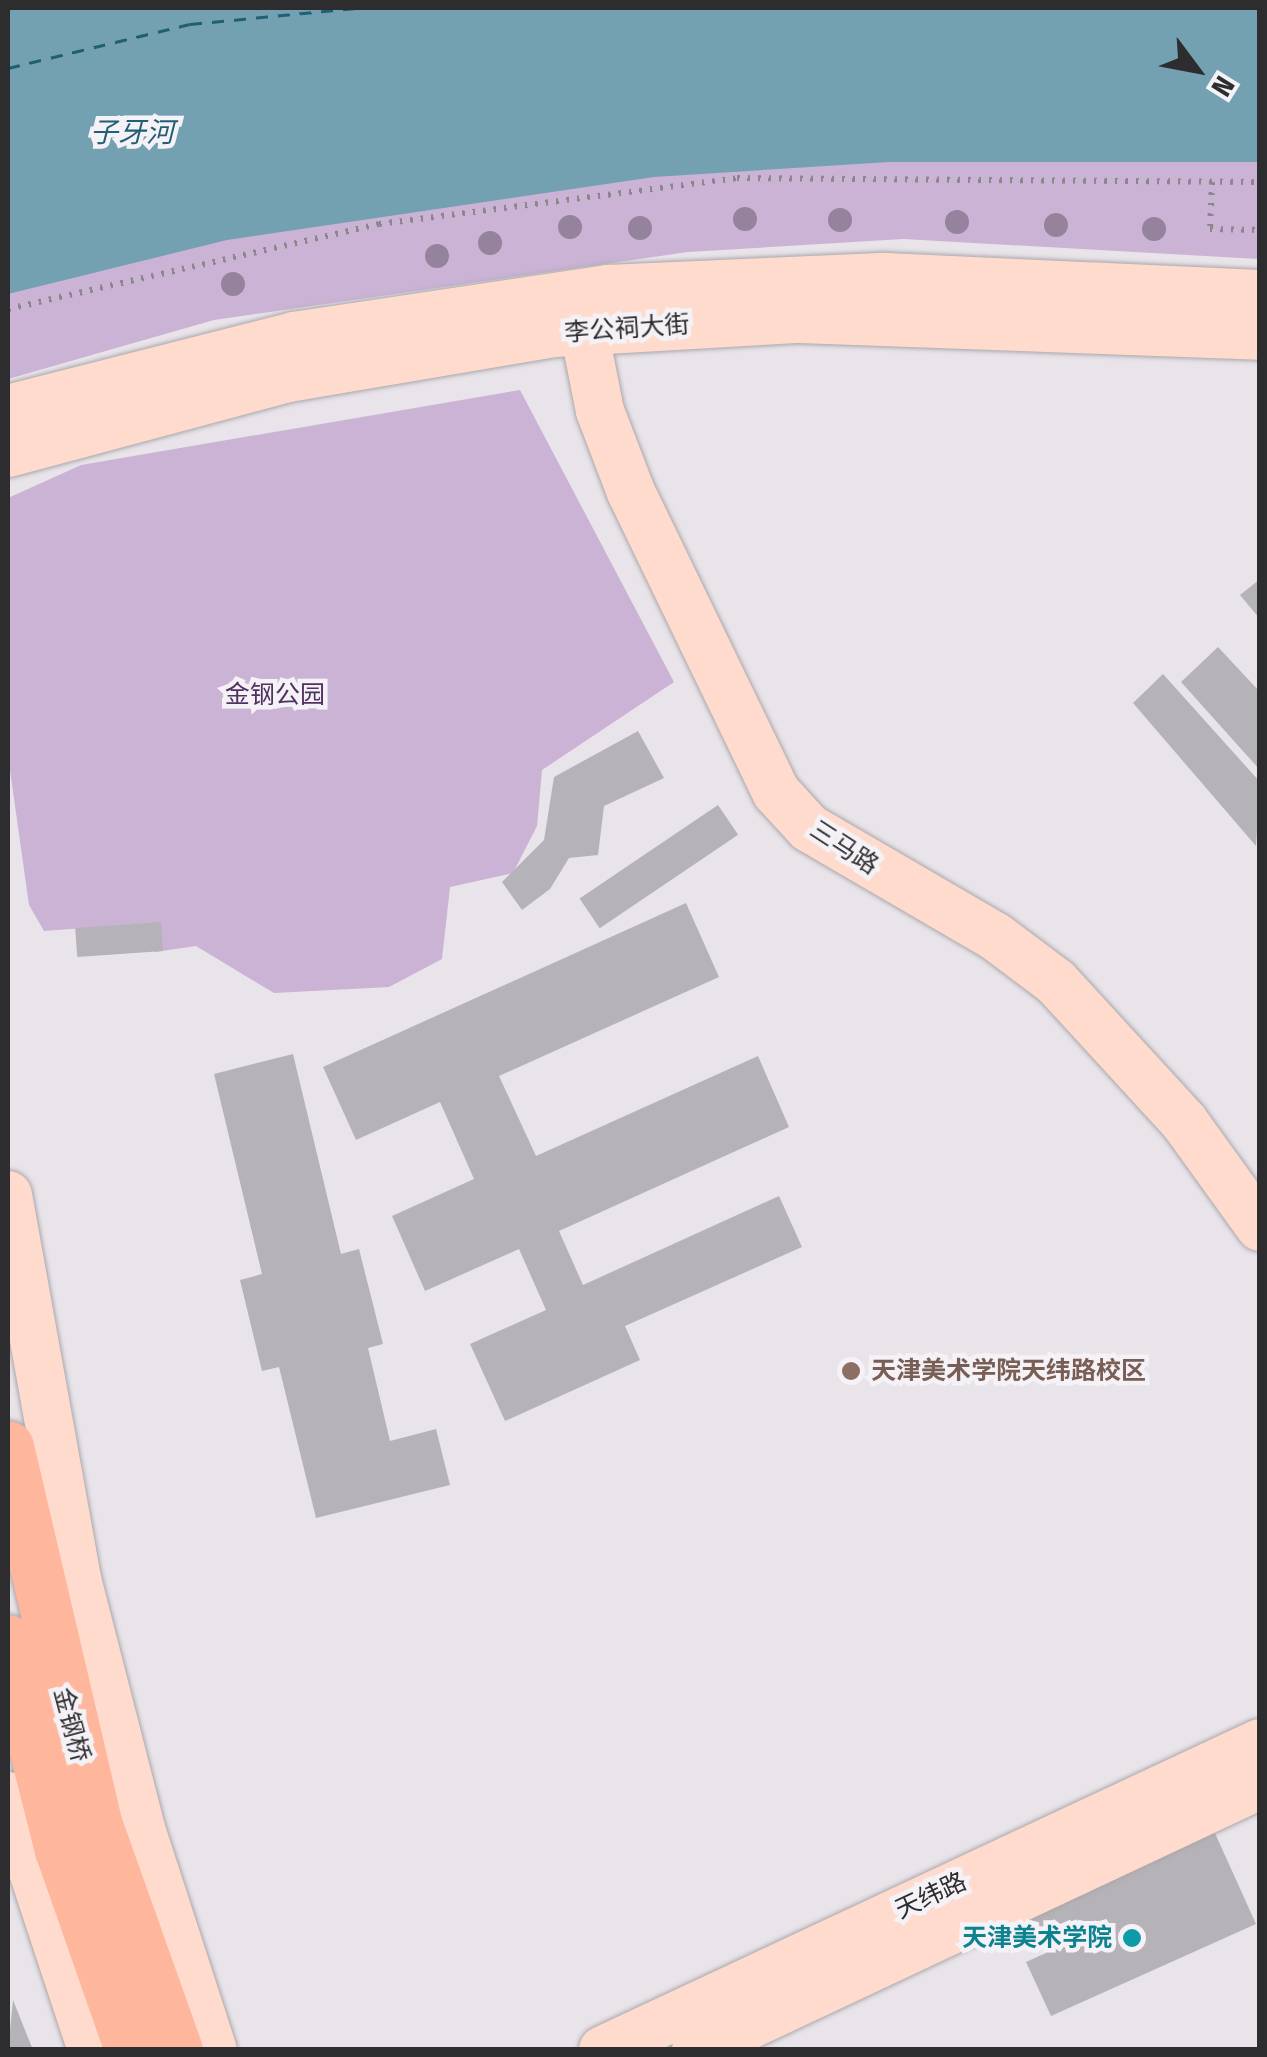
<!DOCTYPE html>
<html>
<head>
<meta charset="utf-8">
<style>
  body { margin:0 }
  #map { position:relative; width:1267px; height:2057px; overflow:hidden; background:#e8e4e9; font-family:"Fira Sans Condensed","Noto Sans SC",sans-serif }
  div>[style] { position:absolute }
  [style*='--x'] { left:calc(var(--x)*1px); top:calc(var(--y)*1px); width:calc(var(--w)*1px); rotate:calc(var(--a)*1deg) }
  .green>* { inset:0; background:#cab3d5 }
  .water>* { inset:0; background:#73a1b2 }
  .ferry>* { height:2.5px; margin-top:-1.25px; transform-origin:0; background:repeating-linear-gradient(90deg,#215f72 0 12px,transparent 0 22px) }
  .building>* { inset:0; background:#b6b3b8; transform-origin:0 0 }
  .path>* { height:6px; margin-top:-3px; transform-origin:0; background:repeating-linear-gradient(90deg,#8b888c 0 2.5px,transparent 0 10.5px) }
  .roads { filter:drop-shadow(0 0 2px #aaa7ac) drop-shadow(0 0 2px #aaa7ac) }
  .secondary>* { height:48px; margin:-24px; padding:0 24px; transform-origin:24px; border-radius:24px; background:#ffdbce }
  .primary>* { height:52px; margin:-26px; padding:0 26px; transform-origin:26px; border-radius:26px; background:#feb69d }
  .trees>* { width:24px; height:24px; margin:-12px; border-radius:50%; background:#95829d }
  .dots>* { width:28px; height:28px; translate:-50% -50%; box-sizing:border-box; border:5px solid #f5f2f7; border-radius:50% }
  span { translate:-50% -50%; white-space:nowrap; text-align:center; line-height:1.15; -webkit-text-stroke:9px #f5f2f7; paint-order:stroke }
  .street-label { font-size:25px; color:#2d2c2e }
  .park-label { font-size:25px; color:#51315f }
  .education-label { font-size:25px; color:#785e54; font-weight:700 }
  .left { translate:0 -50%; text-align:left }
  .culture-label { font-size:25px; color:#0d838f; font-weight:700 }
  .right { translate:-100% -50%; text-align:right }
  .water-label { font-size:28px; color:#215f72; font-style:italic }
  .frame { position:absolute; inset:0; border:10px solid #2d2c2e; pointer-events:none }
  .north { position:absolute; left:1147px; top:20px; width:100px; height:100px; -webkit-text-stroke:8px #f5f2f7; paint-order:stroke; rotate:122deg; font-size:28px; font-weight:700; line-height:40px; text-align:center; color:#2d2c2e }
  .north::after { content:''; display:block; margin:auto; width:35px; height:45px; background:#2d2c2e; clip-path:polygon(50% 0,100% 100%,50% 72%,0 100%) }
</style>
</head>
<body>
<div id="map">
  <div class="green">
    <div style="clip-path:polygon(8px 8px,1259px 8px,1259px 259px,903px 239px,688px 252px,214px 320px,8px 379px)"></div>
    <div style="clip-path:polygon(520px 390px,674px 682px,542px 770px,537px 826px,513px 873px,450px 887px,442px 959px,389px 987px,274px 993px,196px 946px,155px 952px,150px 923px,44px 931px,29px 905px,8px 756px,8px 498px,81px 465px)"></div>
  </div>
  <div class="water">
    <div style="clip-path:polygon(8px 8px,1259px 8px,1259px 162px,889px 162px,654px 177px,227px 240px,8px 294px)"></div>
  </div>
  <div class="ferry">
    <div style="--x:8;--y:68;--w:187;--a:-13.6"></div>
    <div style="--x:190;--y:24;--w:167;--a:-5.5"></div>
  </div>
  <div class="building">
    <div style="clip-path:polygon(1260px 579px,1260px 619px,1240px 595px)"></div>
    <div style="clip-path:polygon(1218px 647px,1260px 692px,1260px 770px,1181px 682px)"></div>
    <div style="clip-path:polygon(1163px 674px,1260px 782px,1256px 846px,1133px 703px)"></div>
    <div style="clip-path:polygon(638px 731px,664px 778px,604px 806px,598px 855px,569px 858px,550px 889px,522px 910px,502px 882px,544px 840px,554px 777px)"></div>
    <div style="left:718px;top:805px;width:36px;height:167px;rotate:56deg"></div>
    <div style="clip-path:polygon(686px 903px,719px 977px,499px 1076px,536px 1156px,758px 1056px,789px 1127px,559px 1231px,583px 1285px,779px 1196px,802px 1247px,625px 1326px,640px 1360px,505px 1421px,470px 1344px,546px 1310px,519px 1249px,425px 1291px,392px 1216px,474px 1179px,440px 1102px,356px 1140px,323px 1067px)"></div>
    <div style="left:161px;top:922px;width:29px;height:86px;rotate:86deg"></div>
    <div style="clip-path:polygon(293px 1054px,341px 1254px,359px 1249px,383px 1344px,368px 1348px,390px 1441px,436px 1429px,450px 1485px,316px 1518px,279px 1367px,262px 1371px,240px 1280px,262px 1274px,214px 1074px)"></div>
    <div style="clip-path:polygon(1214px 1831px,1256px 1924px,1051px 2016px,1026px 1962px,1046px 1953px,1029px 1914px)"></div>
    <div style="clip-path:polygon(13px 2000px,33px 2050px,8px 2050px)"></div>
  </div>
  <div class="path">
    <div style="--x:1212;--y:182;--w:47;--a:92.4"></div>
    <div style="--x:1210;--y:229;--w:50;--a:1.1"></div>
    <div style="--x:8;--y:309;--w:381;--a:-12.9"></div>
    <div style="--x:379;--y:224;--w:361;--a:-7.3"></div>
    <div style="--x:737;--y:178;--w:523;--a:0.44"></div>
  </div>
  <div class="roads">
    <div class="secondary">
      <div style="--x:578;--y:300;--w:113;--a:78.8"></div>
      <div style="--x:600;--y:411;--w:87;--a:69.1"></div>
      <div style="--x:631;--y:492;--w:333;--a:64.2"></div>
      <div style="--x:776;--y:792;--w:49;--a:47.5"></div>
      <div style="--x:809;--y:828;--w:216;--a:30.2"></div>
      <div style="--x:996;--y:937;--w:75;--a:36.9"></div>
      <div style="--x:1056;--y:982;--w:191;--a:47.5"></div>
      <div style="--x:1185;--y:1123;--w:128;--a:54.2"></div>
      <div style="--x:8;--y:409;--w:295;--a:-14.3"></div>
      <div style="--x:294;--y:336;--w:317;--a:-8.5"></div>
      <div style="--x:607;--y:289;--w:279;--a:-2.5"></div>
      <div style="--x:886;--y:277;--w:374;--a:2.6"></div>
      <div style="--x:8;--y:453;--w:290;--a:-15"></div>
      <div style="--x:288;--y:378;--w:271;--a:-9.6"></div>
      <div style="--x:555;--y:333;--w:245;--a:-3.3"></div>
      <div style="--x:800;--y:319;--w:460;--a:2.1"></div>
      <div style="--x:8;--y:1195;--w:394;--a:79.8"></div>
      <div style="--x:78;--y:1583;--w:254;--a:75.6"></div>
      <div style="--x:141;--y:1829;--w:232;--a:72"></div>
      <div style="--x:8;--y:1796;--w:268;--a:71.7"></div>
      <div style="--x:603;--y:2050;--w:725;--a:-25.05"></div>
      <div style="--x:696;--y:2050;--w:623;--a:-25.17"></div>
    </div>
    <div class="primary">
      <div style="--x:8;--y:1447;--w:386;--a:76.8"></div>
      <div style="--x:96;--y:1823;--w:241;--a:70.4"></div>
      <div style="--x:8;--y:1641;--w:216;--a:75.8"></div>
      <div style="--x:61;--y:1850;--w:212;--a:70.7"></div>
    </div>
  </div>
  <div class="trees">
    <div style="left:745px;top:219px"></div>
    <div style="left:840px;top:220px"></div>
    <div style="left:957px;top:222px"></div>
    <div style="left:1056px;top:225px"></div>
    <div style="left:570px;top:227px"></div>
    <div style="left:640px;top:228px"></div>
    <div style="left:1154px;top:229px"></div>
    <div style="left:490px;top:243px"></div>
    <div style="left:437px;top:256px"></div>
    <div style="left:233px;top:284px"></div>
  </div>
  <div class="dots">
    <div style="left:851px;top:1371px;background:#8d6e63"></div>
    <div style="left:1132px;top:1938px;background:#0f9aa8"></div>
  </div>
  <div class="street-label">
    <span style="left:627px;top:329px;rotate:-4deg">李公祠大街</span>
    <span style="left:844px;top:848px;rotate:33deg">三马路</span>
    <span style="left:71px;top:1725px;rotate:75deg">金钢桥</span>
    <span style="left:931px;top:1896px;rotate:-25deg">天纬路</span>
  </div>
  <div class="park-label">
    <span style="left:275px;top:695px">金钢公园</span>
  </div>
  <div class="education-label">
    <span class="left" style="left:871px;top:1371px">天津美术学院天纬路校区</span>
  </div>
  <div class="culture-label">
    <span class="right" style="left:1112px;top:1938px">天津美术学院</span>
  </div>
  <div class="water-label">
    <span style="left:132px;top:133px">子牙河</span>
  </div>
  <div class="frame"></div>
  <div class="north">N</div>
</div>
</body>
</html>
